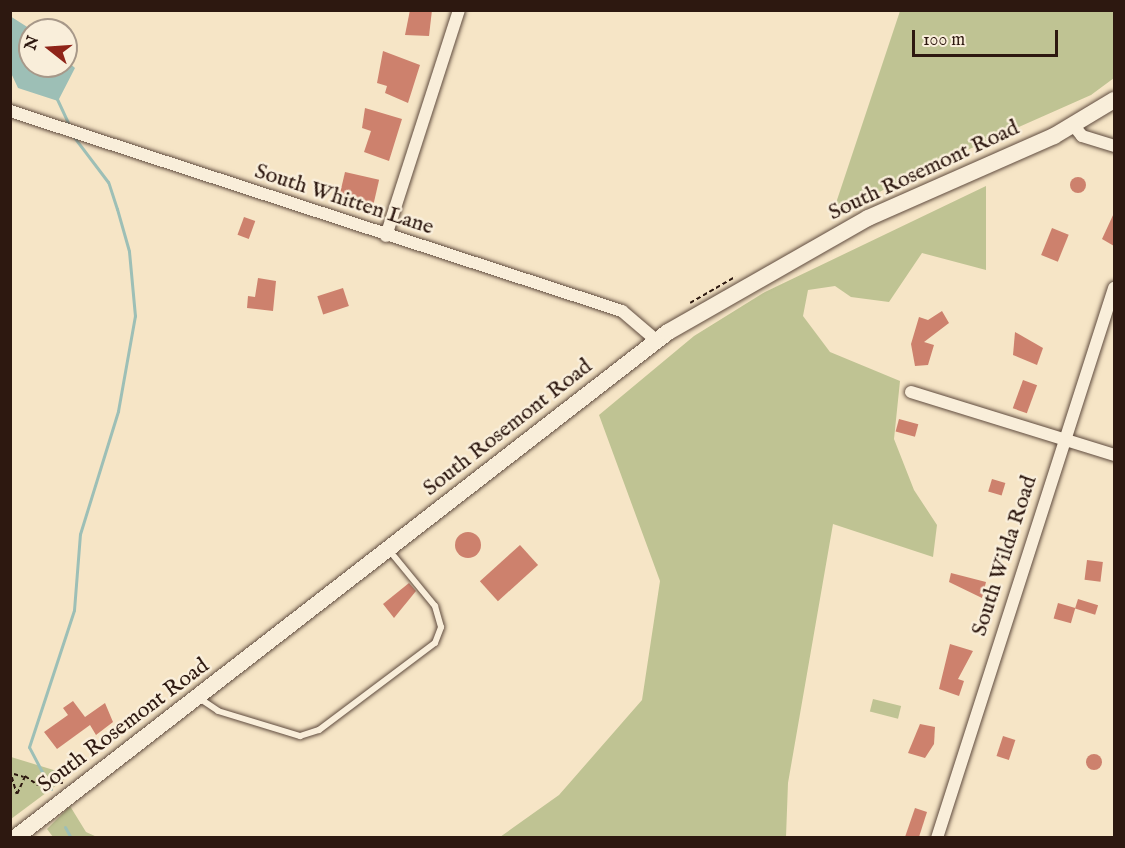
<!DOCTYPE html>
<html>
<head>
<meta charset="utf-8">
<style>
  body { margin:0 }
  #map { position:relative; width:1125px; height:848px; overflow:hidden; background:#f6e5c6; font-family:"IM FELL English",serif }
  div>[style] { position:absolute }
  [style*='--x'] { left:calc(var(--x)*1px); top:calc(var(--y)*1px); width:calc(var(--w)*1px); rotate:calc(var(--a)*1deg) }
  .green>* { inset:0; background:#bfc393; transform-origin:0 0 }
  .water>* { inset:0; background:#9dbfb6 }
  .stream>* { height:3px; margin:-1.5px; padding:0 1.5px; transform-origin:1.5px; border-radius:1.5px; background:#9dbfb6 }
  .building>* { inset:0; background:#cd816d; transform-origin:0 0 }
  .round { border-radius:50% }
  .path>* { height:1.5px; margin-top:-0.75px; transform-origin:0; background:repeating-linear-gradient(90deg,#2d1810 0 4.5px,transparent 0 7.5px) }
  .roads { filter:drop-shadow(0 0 2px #5f4b3e) drop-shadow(0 0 2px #5f4b3e) }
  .service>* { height:6px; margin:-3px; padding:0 3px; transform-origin:3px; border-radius:3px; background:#f9eeda }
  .minor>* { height:12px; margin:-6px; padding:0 6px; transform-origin:6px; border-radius:6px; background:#f9eeda }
  .secondary>* { height:16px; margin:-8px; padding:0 8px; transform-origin:8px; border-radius:8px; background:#f9eeda }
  span { translate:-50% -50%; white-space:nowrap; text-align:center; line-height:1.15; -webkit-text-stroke:5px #f9eeda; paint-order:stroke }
  .street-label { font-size:22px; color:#2d1810 }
  .frame { position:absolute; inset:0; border:12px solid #2d1810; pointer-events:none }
  .north { position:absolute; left:18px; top:18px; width:60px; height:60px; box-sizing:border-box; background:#f9eeda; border:2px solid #a79889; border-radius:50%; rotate:287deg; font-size:16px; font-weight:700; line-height:24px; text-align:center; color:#2d1810 }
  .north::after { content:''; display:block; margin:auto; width:21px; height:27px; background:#8f2418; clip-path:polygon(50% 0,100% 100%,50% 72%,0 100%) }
  .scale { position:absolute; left:912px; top:30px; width:146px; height:27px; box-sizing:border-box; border:3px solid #2d1810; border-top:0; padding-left:8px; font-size:18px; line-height:21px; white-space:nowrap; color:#2d1810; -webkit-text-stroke:4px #f9eeda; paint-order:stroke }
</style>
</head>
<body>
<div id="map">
  <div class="green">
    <div style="clip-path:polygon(900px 11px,1114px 11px,1114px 78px,1091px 95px,913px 174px,831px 218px)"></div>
    <div style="clip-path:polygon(986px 186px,986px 270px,922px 253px,889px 302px,851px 297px,835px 286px,808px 290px,803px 316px,830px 352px,900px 381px,894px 439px,914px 490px,937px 525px,933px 557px,833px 524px,788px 783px,786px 837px,500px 837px,559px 795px,642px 700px,660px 581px,599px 415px,694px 336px,765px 292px)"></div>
    <div style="left:873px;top:699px;width:29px;height:13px;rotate:14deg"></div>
    <div style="clip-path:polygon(10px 757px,11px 757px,70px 775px,11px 819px)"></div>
    <div style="clip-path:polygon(70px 806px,86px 832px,97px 837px,53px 837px,47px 829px)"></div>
  </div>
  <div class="water">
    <div style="clip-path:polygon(10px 16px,32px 30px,30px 66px,66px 66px,66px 60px,75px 68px,58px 101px,18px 88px,11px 73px)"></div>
  </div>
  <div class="stream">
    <div style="--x:57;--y:99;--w:29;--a:65"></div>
    <div style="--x:51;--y:789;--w:47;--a:-117.6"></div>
    <div style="--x:29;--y:747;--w:144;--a:-71.8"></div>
    <div style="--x:74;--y:610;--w:76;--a:-85.5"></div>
    <div style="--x:80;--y:534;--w:129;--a:-72.8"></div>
    <div style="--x:118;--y:411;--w:97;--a:-79.9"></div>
    <div style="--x:135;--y:316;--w:65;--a:-95.3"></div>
    <div style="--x:129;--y:251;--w:44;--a:-105.9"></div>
    <div style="--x:117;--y:209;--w:28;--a:-108"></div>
    <div style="--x:108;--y:182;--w:56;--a:-127.1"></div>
    <div style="--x:65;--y:827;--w:13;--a:61"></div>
  </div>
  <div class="building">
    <div style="clip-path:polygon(410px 10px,432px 10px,429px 36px,405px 35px)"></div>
    <div style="clip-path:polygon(383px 51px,420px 65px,408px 103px,385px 93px,387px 86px,377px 83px)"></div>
    <div style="clip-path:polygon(365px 108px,402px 119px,389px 161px,364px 152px,371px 131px,362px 128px)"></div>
    <div style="left:345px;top:172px;width:35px;height:25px;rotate:13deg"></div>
    <div class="round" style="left:1070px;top:177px;width:16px;height:16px"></div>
    <div style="clip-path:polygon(1114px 213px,1114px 246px,1102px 239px)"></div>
    <div style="left:244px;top:217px;width:12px;height:19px;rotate:20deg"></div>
    <div style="left:1052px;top:228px;width:18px;height:29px;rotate:22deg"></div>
    <div style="clip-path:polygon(258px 278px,276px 281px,273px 311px,247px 308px,248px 296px,255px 297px)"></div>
    <div style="left:343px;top:288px;width:19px;height:27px;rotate:72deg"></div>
    <div style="clip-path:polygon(942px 311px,949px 323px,924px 342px,934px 345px,928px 365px,915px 366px,911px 344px,919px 317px,928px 320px)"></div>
    <div style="clip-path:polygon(1015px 332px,1043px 348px,1037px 365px,1013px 355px)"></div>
    <div style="left:1023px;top:380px;width:15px;height:30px;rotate:20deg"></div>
    <div style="left:899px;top:419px;width:20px;height:13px;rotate:15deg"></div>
    <div style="left:992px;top:479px;width:14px;height:13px;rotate:17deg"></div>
    <div class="round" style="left:455px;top:532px;width:26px;height:26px"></div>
    <div style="left:520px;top:545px;width:27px;height:54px;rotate:48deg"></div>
    <div style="left:1087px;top:560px;width:16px;height:20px;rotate:7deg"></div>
    <div style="clip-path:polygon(951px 573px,986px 582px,982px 598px,949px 582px)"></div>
    <div style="clip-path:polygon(409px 583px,416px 591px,394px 618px,383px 604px)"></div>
    <div style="left:1078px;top:599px;width:21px;height:10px;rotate:17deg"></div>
    <div style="left:1058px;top:603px;width:18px;height:16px;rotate:16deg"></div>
    <div style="clip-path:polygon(950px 644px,973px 651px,958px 679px,964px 681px,959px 696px,939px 689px)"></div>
    <div style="clip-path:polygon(73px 701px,85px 717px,105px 703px,113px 722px,96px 735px,90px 725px,57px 749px,44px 732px,68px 715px,63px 708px)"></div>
    <div style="clip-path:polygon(920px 724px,935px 727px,934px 744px,925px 758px,908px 753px)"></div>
    <div style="left:1003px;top:736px;width:13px;height:21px;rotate:18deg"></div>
    <div class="round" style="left:1086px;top:754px;width:16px;height:16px"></div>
    <div style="clip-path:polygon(915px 808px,927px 812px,919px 837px,905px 837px)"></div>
  </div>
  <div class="path">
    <div style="--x:690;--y:303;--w:52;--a:-30"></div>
    <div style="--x:10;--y:770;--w:25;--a:74"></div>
    <div style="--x:17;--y:794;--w:20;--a:-66"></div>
    <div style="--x:25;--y:776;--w:16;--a:35"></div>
    <div style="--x:38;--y:785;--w:25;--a:-5"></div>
    <div style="--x:14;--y:774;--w:10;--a:17"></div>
  </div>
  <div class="roads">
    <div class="service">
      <div style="--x:199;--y:698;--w:23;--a:34"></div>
      <div style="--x:218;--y:711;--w:86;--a:17"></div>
      <div style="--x:300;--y:736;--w:20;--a:-18"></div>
      <div style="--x:319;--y:730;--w:145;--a:-36.9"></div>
      <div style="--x:435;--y:643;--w:17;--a:-69"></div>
      <div style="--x:441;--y:627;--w:22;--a:-106"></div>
      <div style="--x:435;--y:606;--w:72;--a:-129.4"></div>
    </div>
    <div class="minor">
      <div style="--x:10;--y:111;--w:644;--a:18.1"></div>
      <div style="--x:622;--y:311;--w:45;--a:40.5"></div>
      <div style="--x:1074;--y:126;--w:13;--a:51"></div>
      <div style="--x:1082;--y:136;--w:34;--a:17"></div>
      <div style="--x:386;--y:236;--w:237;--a:-72.1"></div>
      <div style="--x:911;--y:392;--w:213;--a:17.2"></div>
      <div style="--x:937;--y:838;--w:578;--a:-72.16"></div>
    </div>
    <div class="secondary">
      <div style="--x:15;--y:838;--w:826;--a:-37.77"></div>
      <div style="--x:668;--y:332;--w:230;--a:-29.7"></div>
      <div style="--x:868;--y:218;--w:203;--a:-23.8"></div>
      <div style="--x:1054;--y:136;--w:70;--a:-31"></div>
    </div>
  </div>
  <div class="street-label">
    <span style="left:924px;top:171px;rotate:-25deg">South Rosemont Road</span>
    <span style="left:344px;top:200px;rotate:18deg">South Whitten Lane</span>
    <span style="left:508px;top:428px;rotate:-38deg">South Rosemont Road</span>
    <span style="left:1005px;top:556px;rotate:-72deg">South Wilda Road</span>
    <span style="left:124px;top:726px;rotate:-37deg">South Rosemont Road</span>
  </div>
  <div class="frame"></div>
  <div class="north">N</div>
  <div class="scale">100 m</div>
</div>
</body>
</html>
